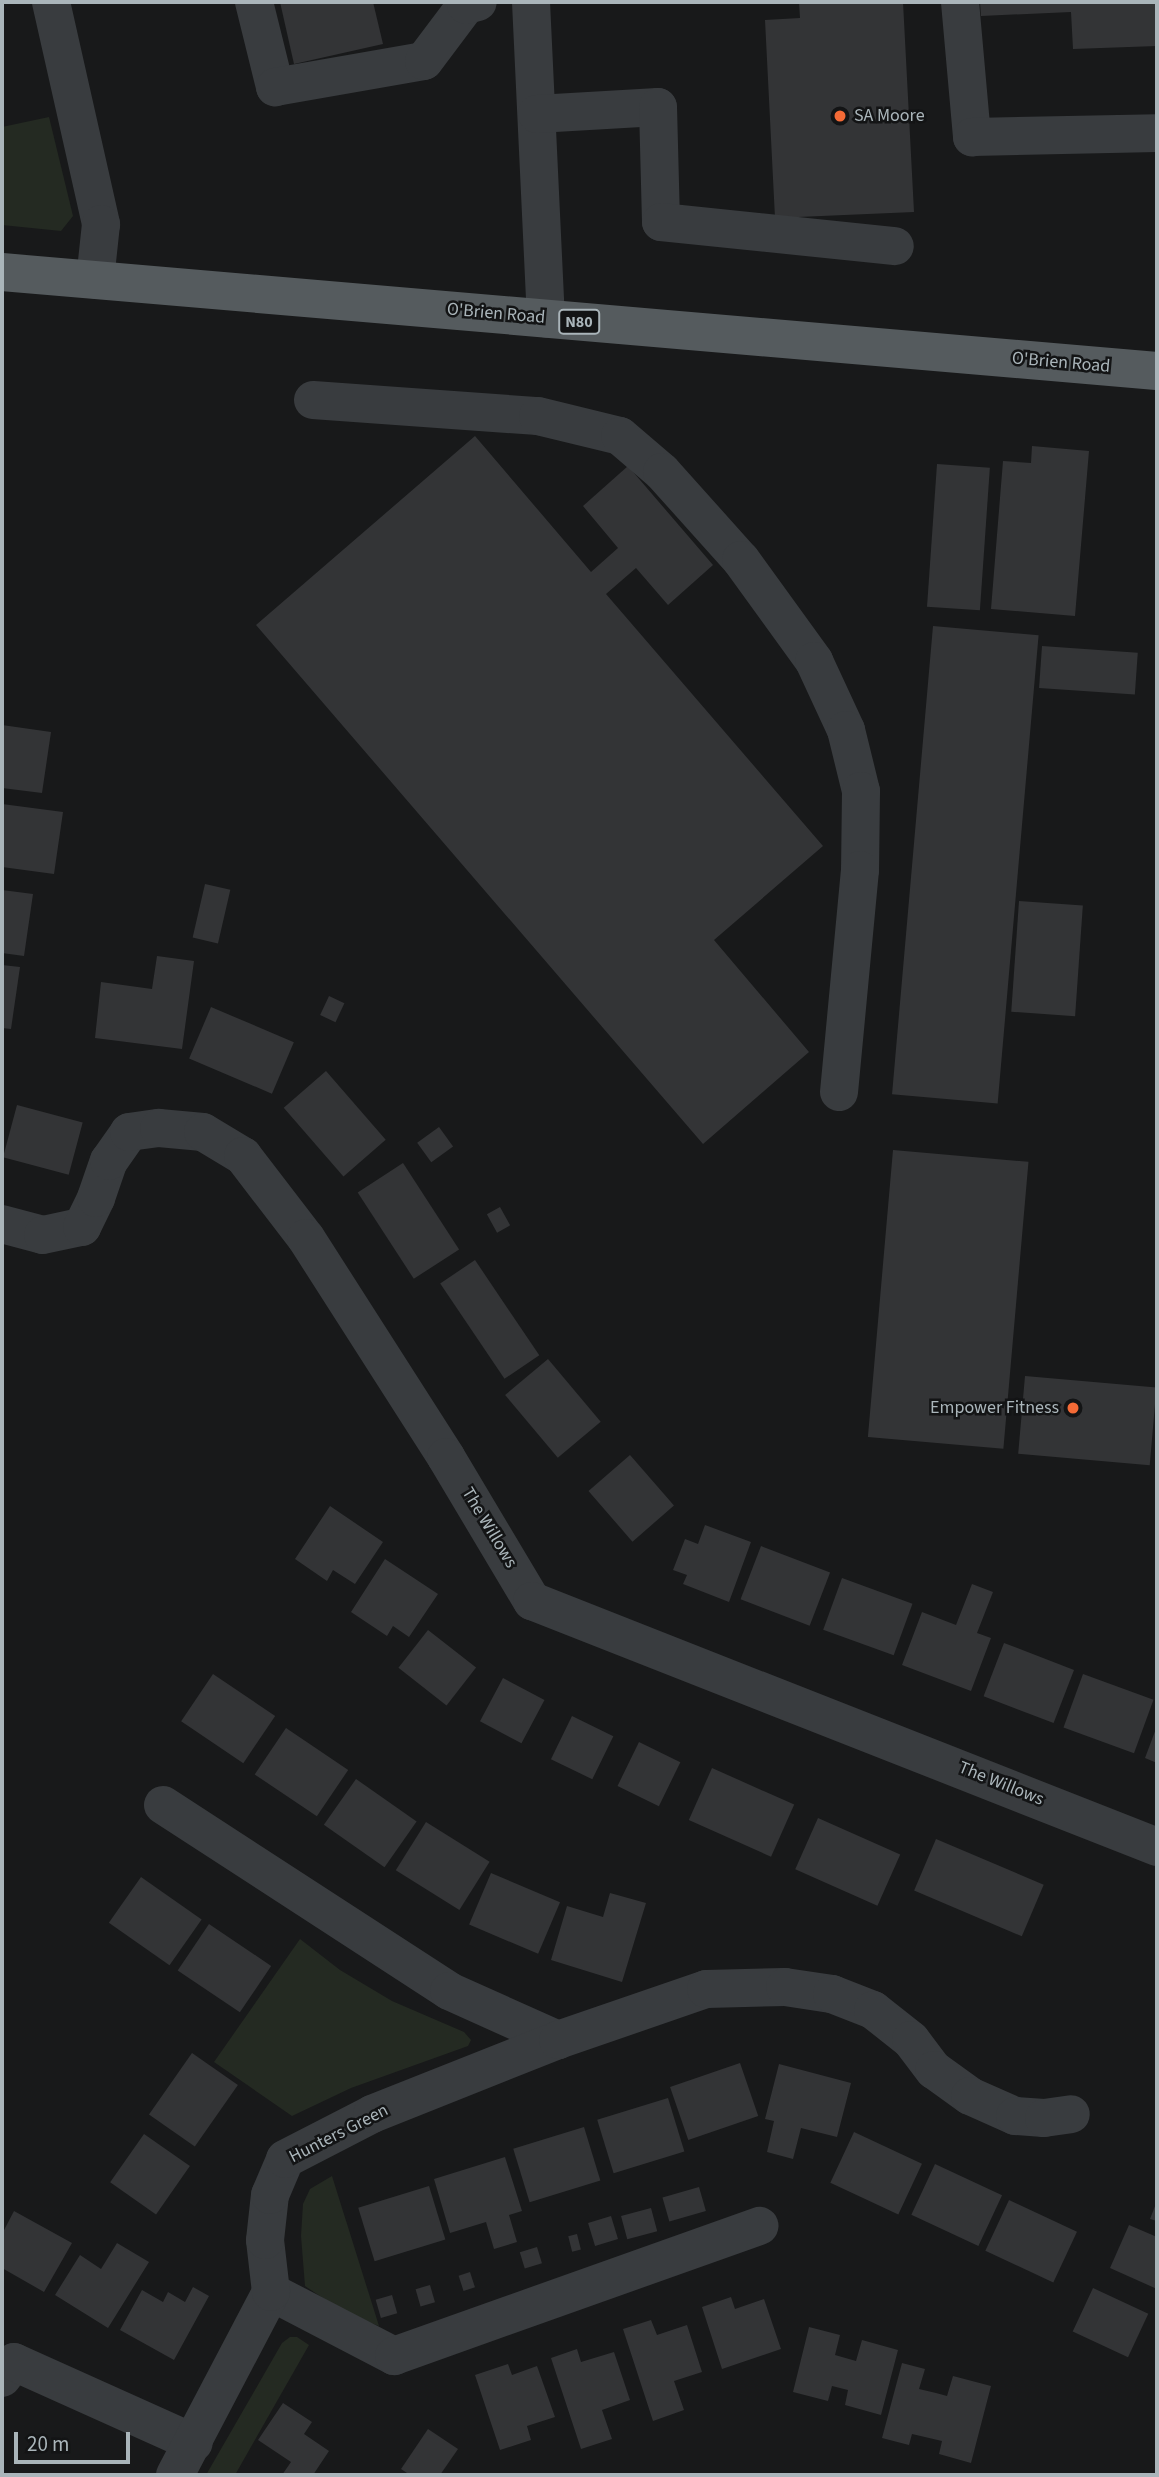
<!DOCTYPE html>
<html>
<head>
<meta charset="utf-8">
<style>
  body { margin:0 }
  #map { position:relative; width:1159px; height:2477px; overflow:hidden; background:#18191a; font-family:"Source Sans 3",sans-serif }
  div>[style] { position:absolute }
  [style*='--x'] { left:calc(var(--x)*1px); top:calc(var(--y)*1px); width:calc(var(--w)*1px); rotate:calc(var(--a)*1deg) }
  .green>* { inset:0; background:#242a22 }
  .building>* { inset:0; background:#333436; transform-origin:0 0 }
  .minor>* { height:38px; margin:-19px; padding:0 19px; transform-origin:19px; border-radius:19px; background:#393c3f }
  .major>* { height:38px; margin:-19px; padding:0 19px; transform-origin:19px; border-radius:19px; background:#555b5e }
  .dots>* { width:19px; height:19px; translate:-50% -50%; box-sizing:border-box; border:4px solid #131415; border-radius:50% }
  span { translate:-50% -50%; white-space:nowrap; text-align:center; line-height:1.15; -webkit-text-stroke:5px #131415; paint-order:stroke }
  .shield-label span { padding:2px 5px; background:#131415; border:2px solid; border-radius:5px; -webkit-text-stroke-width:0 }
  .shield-label { font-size:16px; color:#aab5ba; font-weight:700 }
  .poi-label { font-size:18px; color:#aab5ba }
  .left { translate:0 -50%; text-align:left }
  .right { translate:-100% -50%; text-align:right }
  .street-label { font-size:18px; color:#aab5ba }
  .frame { position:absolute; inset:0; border:4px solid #aab5ba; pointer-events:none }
  .scale { position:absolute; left:14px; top:2432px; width:116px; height:32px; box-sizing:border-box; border:4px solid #aab5ba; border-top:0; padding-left:9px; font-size:21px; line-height:24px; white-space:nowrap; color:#aab5ba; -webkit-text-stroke:5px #131415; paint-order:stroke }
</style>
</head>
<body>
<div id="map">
  <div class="green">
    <div style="clip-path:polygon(49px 117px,73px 216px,61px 231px,2px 225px,2px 127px)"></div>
    <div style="clip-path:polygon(300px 1939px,340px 1970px,392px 2001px,464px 2032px,471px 2040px,468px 2046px,351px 2088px,292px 2116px,214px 2062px)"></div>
    <div style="clip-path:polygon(332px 2176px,379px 2326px,345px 2313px,305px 2286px,301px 2236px,303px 2204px,310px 2189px)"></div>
    <div style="clip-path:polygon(290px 2337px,297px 2337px,309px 2345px,235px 2475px,206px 2475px,282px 2343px)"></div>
  </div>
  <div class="building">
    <div style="clip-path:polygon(280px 2px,373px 2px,383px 44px,294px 64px)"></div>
    <div style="clip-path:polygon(799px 2px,903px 2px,914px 212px,775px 218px,765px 20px,800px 18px)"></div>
    <div style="clip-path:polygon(980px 2px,1157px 2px,1157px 46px,1073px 49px,1071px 12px,981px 16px)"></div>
    <div style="clip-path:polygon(475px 436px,591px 572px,618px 548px,583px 506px,628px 466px,713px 565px,668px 605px,636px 568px,606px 594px,823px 846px,714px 940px,809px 1052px,703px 1144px,256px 625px)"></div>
    <div style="clip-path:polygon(1032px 446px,1089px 451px,1075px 616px,991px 609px,1003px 461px,1031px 463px)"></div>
    <div style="left:937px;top:464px;width:53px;height:143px;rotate:4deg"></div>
    <div style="left:933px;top:626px;width:106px;height:470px;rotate:5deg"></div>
    <div style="left:1042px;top:646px;width:96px;height:42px;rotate:4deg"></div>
    <div style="clip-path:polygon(2px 725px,51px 732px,42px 793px,2px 788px)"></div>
    <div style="clip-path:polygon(2px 804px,63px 812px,54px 874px,2px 867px)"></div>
    <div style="left:205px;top:884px;width:26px;height:55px;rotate:13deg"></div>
    <div style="clip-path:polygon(2px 890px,33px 894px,24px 956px,2px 953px)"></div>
    <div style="left:1019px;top:901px;width:64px;height:111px;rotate:4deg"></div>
    <div style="clip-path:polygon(157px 956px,194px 961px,182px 1049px,95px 1038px,101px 982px,152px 989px)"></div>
    <div style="clip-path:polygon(2px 965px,20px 967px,11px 1029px,2px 1028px)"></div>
    <div style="left:329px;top:996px;width:17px;height:21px;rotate:25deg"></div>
    <div style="left:211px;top:1007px;width:90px;height:56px;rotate:23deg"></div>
    <div style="left:326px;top:1071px;width:91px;height:56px;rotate:49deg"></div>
    <div style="left:17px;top:1105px;width:68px;height:54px;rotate:15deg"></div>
    <div style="left:439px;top:1127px;width:24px;height:27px;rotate:54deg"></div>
    <div style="left:893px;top:1150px;width:136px;height:288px;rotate:5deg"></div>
    <div style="left:403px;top:1163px;width:103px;height:54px;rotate:57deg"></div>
    <div style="left:500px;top:1207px;width:21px;height:15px;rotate:61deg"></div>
    <div style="left:475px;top:1260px;width:115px;height:42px;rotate:56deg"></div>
    <div style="left:548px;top:1359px;width:82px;height:56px;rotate:50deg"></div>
    <div style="left:1025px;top:1376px;width:132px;height:78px;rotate:5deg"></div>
    <div style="left:630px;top:1455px;width:67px;height:55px;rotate:49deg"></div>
    <div style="clip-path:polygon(330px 1506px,383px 1542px,355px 1584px,333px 1570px,327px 1581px,295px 1559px)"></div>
    <div style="clip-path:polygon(705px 1525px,751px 1542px,729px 1602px,683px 1584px,687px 1575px,673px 1570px,685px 1539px,698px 1544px)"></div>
    <div style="left:761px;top:1546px;width:74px;height:57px;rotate:21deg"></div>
    <div style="clip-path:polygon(385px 1559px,438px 1594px,409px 1637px,393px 1626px,387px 1636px,351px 1612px)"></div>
    <div style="left:842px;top:1578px;width:75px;height:55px;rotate:20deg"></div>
    <div style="clip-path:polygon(972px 1584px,993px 1592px,977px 1633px,991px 1638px,971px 1691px,902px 1665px,922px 1612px,956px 1625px)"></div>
    <div style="left:428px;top:1630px;width:61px;height:48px;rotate:38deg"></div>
    <div style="left:1004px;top:1643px;width:75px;height:57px;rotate:21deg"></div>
    <div style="left:213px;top:1674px;width:75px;height:57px;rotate:34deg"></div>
    <div style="left:1083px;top:1674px;width:75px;height:57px;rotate:20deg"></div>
    <div style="left:503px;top:1678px;width:47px;height:49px;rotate:28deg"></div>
    <div style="left:572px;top:1716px;width:46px;height:48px;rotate:26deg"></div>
    <div style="clip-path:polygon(1157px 1726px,1157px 1763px,1145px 1758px)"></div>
    <div style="left:286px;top:1728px;width:75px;height:56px;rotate:34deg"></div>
    <div style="left:639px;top:1742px;width:46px;height:49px;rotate:26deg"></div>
    <div style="left:712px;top:1768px;width:90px;height:57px;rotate:24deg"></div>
    <div style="left:356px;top:1779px;width:74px;height:56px;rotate:35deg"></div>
    <div style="left:818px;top:1818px;width:90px;height:56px;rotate:24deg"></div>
    <div style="left:426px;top:1822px;width:75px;height:57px;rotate:32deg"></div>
    <div style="left:936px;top:1839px;width:117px;height:56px;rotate:23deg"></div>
    <div style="left:491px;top:1873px;width:75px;height:56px;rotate:23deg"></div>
    <div style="left:141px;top:1877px;width:74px;height:56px;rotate:35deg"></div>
    <div style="clip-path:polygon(610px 1893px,646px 1903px,622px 1982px,551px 1960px,567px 1906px,603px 1917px)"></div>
    <div style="left:209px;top:1924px;width:75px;height:56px;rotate:34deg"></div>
    <div style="left:192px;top:2053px;width:56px;height:75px;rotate:35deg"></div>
    <div style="left:740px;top:2063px;width:56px;height:74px;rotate:71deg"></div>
    <div style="clip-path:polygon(779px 2064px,851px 2083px,837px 2137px,801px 2128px,793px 2159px,767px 2152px,774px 2121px,765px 2119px)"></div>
    <div style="left:668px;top:2098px;width:56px;height:74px;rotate:73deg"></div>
    <div style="left:584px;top:2127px;width:56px;height:74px;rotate:73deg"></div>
    <div style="left:854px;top:2132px;width:75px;height:56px;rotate:25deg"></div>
    <div style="left:144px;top:2134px;width:56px;height:59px;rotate:35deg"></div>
    <div style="clip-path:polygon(505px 2157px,522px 2211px,509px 2215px,517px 2242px,494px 2249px,486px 2222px,450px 2233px,434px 2179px)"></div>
    <div style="left:935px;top:2164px;width:74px;height:56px;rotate:25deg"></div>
    <div style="left:429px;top:2186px;width:56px;height:74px;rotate:73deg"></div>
    <div style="left:699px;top:2187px;width:25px;height:38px;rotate:74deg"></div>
    <div style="left:1009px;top:2200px;width:75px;height:56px;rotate:25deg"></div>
    <div style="clip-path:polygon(1157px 2201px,1157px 2221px,1150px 2219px)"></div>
    <div style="left:651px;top:2208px;width:24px;height:31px;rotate:75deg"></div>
    <div style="clip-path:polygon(14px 2211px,72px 2243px,44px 2292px,2px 2268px,2px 2234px)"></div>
    <div style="left:611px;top:2216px;width:24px;height:24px;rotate:73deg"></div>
    <div style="clip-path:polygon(1129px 2225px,1157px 2237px,1157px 2289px,1110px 2268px)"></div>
    <div style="left:577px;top:2234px;width:16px;height:9px;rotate:76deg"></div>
    <div style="clip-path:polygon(117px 2243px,149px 2262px,108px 2328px,55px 2295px,80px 2255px,101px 2269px)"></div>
    <div style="left:537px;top:2247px;width:17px;height:18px;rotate:73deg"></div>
    <div style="left:470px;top:2272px;width:16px;height:12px;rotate:72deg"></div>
    <div style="left:430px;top:2285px;width:18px;height:15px;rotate:74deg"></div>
    <div style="clip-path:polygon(193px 2287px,209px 2296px,174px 2360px,120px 2330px,142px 2290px,163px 2302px,168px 2292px,185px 2302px)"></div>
    <div style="left:1093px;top:2288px;width:61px;height:48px;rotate:25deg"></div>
    <div style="left:392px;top:2295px;width:19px;height:17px;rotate:74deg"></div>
    <div style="clip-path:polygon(731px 2297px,735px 2309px,764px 2299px,781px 2349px,722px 2369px,702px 2307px)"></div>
    <div style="clip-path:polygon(651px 2320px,657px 2335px,687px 2325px,702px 2372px,674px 2381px,684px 2410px,653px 2421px,623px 2329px)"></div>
    <div style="clip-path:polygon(809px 2327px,840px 2335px,835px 2355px,856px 2361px,862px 2340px,898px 2350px,881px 2415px,845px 2405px,848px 2390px,832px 2386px,828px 2401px,793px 2392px)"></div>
    <div style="clip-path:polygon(577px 2349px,581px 2362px,614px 2352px,630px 2400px,602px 2410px,612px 2439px,581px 2449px,551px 2358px)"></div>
    <div style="clip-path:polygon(902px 2363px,925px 2369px,919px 2389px,936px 2393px,947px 2396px,953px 2376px,991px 2386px,971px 2463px,939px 2454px,942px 2441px,912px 2434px,909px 2445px,882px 2438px)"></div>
    <div style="clip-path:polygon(508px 2364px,512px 2375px,537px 2366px,555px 2417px,527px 2426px,531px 2440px,500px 2450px,475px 2375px)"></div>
    <div style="clip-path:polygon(283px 2403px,312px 2422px,304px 2434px,329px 2451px,313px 2475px,282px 2475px,291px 2462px,258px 2440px)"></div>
    <div style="clip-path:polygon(428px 2429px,458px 2449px,440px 2475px,410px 2475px,401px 2469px)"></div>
  </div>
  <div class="minor">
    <div style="--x:51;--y:2;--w:228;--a:77.3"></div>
    <div style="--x:101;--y:224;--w:56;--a:96.1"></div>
    <div style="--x:254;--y:2;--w:88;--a:76.1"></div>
    <div style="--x:275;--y:87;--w:151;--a:-9.9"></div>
    <div style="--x:424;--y:61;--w:70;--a:-53.1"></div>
    <div style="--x:466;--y:5;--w:12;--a:-14"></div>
    <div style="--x:531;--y:2;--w:317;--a:87.3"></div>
    <div style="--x:960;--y:2;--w:136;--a:84.9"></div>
    <div style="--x:972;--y:137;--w:185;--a:-1.2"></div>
    <div style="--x:537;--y:114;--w:121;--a:-3.3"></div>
    <div style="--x:658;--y:107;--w:115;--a:88.5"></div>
    <div style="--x:661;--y:222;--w:235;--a:5.9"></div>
    <div style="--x:313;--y:400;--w:226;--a:4.1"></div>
    <div style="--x:538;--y:416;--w:84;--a:13.7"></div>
    <div style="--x:620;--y:436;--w:55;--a:40.6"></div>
    <div style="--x:662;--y:472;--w:118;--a:48.1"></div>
    <div style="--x:741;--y:560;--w:125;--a:54.1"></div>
    <div style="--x:814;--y:661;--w:76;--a:65.1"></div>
    <div style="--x:846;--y:730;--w:63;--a:76.2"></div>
    <div style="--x:861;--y:791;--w:79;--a:90.7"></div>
    <div style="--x:860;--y:870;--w:223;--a:95.4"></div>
    <div style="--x:2;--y:1224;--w:42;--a:15"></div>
    <div style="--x:43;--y:1235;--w:40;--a:-12"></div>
    <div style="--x:82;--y:1227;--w:32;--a:-64"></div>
    <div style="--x:96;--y:1198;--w:39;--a:-71"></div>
    <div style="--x:109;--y:1161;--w:35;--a:-55"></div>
    <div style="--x:129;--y:1132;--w:30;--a:-8"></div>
    <div style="--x:159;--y:1128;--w:44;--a:5.2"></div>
    <div style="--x:203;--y:1132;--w:47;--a:31"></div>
    <div style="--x:243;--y:1156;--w:103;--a:52.5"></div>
    <div style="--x:306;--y:1238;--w:260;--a:57.4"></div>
    <div style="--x:446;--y:1457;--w:168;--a:59.2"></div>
    <div style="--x:532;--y:1601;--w:672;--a:21.48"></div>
    <div style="--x:163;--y:1805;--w:341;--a:33"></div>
    <div style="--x:449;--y:1991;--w:120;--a:24.2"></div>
    <div style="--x:271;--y:2292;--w:139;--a:27.5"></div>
    <div style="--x:394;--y:2356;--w:388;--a:-19.6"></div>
    <div style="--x:2;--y:2378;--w:20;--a:-53"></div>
    <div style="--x:14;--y:2362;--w:197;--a:24.2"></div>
    <div style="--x:175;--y:2475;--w:207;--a:-62.3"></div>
    <div style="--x:271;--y:2292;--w:52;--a:-96.6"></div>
    <div style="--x:265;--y:2240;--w:45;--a:-83.7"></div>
    <div style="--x:270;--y:2195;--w:39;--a:-67"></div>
    <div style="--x:285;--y:2159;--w:98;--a:-27.3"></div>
    <div style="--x:372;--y:2114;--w:200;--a:-21.7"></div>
    <div style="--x:558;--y:2040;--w:157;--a:-19"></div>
    <div style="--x:706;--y:1989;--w:79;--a:-1.5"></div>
    <div style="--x:785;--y:1987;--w:48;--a:8.5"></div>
    <div style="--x:832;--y:1994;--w:44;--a:21.3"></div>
    <div style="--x:873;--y:2010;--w:48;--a:38.3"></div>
    <div style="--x:911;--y:2040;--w:38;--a:53"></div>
    <div style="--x:934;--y:2070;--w:44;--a:35.8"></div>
    <div style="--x:970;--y:2096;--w:49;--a:24"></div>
    <div style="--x:1015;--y:2116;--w:29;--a:4"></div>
    <div style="--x:1044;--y:2118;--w:27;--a:-8"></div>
  </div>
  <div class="major">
    <div style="--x:2;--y:272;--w:1159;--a:4.9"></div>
  </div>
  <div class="dots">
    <div style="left:840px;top:116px;background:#f46a36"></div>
    <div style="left:1073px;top:1408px;background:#f46a36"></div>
  </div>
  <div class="shield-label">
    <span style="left:579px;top:322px">N80</span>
  </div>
  <div class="poi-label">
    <span class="left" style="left:854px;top:116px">SA Moore</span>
    <span class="right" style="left:1059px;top:1408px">Empower Fitness</span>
  </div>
  <div class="street-label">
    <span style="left:496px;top:314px;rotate:5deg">O'Brien Road</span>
    <span style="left:1061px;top:363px;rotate:5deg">O'Brien Road</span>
    <span style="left:489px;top:1528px;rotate:59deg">The Willows</span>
    <span style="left:1001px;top:1784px;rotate:22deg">The Willows</span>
    <span style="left:339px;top:2134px;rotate:-27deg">Hunters Green</span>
  </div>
  <div class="frame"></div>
  <div class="scale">20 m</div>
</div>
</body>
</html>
